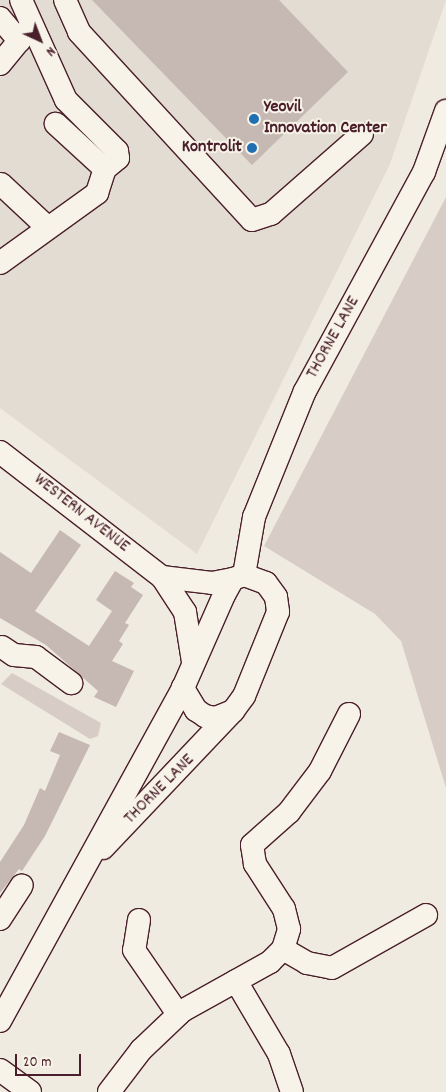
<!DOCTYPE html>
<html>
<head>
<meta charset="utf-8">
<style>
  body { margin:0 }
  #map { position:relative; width:446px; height:1092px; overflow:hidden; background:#f0ebe0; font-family:Dekko,sans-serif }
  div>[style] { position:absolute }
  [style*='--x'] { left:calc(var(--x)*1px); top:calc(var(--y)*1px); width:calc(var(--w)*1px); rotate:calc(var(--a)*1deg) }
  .built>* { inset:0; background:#e3dcd2 }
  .green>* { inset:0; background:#d8cdc6 }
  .building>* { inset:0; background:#c6b8b3 }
  .roads { filter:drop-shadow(1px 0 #4a1f2b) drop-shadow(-1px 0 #4a1f2b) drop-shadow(0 1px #4a1f2b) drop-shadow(0 -1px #4a1f2b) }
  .minor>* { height:22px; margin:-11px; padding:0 11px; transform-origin:11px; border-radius:11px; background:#f7f3e8 }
  .dots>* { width:14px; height:14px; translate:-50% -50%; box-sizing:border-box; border:2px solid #f7f3e8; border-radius:50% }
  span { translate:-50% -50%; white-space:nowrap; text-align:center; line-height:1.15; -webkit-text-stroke:4px #f7f3e8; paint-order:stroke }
  .poi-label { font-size:18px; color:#4a1f2b; font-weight:700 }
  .left { translate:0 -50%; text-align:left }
  .right { translate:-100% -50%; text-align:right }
  .street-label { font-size:18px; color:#4a1f2b }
  .north { position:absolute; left:15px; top:15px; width:50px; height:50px; -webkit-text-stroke:4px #f7f3e8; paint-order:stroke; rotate:137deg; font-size:14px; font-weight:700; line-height:20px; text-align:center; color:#4a1f2b }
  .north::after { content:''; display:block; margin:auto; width:18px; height:22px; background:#4a1f2b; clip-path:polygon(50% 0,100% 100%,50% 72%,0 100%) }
  .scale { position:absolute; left:15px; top:1054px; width:66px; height:22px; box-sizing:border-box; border:2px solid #4a1f2b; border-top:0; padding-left:6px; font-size:15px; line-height:18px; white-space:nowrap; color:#4a1f2b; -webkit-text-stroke:4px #f7f3e8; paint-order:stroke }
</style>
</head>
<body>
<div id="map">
  <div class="built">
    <div style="clip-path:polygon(0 0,446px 0,390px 164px,197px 554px,0 408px)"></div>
  </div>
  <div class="green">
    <div style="clip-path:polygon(446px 197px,446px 788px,401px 641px,375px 614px,264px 546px)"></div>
    <div style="clip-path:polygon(12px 673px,101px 723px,98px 736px,90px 739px,1px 684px)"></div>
  </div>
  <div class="building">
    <div style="clip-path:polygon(92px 0,279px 0,348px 72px,252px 165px)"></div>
    <div style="clip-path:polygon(60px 530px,81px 545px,35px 611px,89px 646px,112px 611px,96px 600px,115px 571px,134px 583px,131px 587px,143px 595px,125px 623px,129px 625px,119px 641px,123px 644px,112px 661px,134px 671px,116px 707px,94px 697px,98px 691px,46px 645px,0 618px,0 552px,31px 573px)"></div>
    <div style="clip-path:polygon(59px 732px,90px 745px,45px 836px,22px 871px,19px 869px,0 893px,0 862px,24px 825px,40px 788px,45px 791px,60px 755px,50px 751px)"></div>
  </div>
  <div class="roads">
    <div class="minor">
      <div style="--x:21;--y:0;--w:110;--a:65.8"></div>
      <div style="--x:66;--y:100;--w:72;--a:45"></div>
      <div style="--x:117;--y:151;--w:7;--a:82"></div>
      <div style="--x:118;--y:158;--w:17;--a:140"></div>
      <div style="--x:105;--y:169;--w:67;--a:-137.4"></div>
      <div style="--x:65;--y:0;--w:35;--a:66"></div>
      <div style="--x:79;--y:32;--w:255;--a:47.4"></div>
      <div style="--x:252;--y:220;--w:20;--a:-18"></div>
      <div style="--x:271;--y:214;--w:121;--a:-41.3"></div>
      <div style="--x:0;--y:18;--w:30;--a:50"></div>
      <div style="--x:0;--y:64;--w:50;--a:-50.6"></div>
      <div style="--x:1;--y:184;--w:63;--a:43.1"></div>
      <div style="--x:0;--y:263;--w:120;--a:-35.8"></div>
      <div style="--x:97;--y:193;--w:25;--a:-72"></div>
      <div style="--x:0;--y:452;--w:205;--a:37.7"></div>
      <div style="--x:162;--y:577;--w:42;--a:56.7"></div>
      <div style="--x:185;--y:612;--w:51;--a:80.9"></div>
      <div style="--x:244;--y:575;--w:59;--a:-80.2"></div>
      <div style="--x:254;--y:517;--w:136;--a:-68"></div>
      <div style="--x:305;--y:391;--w:249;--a:-61.5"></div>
      <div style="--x:424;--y:172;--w:65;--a:-70.2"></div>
      <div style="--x:244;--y:575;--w:23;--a:20"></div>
      <div style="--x:266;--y:583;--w:17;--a:54"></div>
      <div style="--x:276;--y:597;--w:15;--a:82"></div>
      <div style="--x:278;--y:612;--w:91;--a:112"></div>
      <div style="--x:244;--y:696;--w:19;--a:126"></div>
      <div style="--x:233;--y:711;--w:18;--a:158"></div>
      <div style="--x:216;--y:718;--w:11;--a:-170"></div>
      <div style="--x:205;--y:716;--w:11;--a:-146"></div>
      <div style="--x:196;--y:710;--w:26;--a:-121"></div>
      <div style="--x:183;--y:688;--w:102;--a:-66.2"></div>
      <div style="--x:224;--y:595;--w:18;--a:-61"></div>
      <div style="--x:233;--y:579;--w:12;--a:-20"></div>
      <div style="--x:162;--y:577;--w:50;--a:6.8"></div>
      <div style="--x:212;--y:583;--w:21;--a:-11"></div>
      <div style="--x:2;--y:647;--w:14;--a:34"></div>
      <div style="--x:14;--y:655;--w:22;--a:5"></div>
      <div style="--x:36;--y:657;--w:44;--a:36.6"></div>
      <div style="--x:103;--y:848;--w:189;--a:-46.5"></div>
      <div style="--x:0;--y:919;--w:40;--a:-57.1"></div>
      <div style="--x:139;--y:920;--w:30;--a:99"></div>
      <div style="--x:134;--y:950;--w:78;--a:55.5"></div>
      <div style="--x:283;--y:949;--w:28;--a:30"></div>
      <div style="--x:307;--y:963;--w:25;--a:11"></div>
      <div style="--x:332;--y:968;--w:108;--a:-29.4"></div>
      <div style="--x:236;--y:981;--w:85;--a:59.5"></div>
      <div style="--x:279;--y:1054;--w:40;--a:71.1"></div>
      <div style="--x:0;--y:1021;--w:380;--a:-61.2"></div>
      <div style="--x:0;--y:1070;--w:37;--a:36"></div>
      <div style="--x:109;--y:1092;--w:53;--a:-52.7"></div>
      <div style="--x:141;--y:1050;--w:57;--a:-43.6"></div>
      <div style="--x:182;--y:1011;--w:101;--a:-29.1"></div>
      <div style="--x:270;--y:962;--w:18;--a:-45"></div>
      <div style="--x:283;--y:949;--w:21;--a:-73"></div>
      <div style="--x:289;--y:929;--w:21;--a:-104"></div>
      <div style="--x:284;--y:909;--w:54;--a:-122.8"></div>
      <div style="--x:255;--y:864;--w:19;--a:-99"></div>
      <div style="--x:252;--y:845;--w:50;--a:-41.7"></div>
      <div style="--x:289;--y:812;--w:51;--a:-52.9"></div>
      <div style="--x:320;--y:771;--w:64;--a:-63"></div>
    </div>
  </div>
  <div class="dots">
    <div style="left:254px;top:119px;background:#1f6fb2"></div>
    <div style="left:252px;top:148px;background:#1f6fb2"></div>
  </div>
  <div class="poi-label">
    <span class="left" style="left:264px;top:119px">Yeovil<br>Innovation Center</span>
    <span class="right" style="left:242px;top:148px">Kontrolit</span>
  </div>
  <div class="street-label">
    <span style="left:334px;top:338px;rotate:-61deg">THORNE LANE</span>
    <span style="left:81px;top:514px;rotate:38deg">WESTERN AVENUE</span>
    <span style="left:160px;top:790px;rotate:-45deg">THORNE LANE</span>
  </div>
  <div class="north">N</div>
  <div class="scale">20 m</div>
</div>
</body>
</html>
